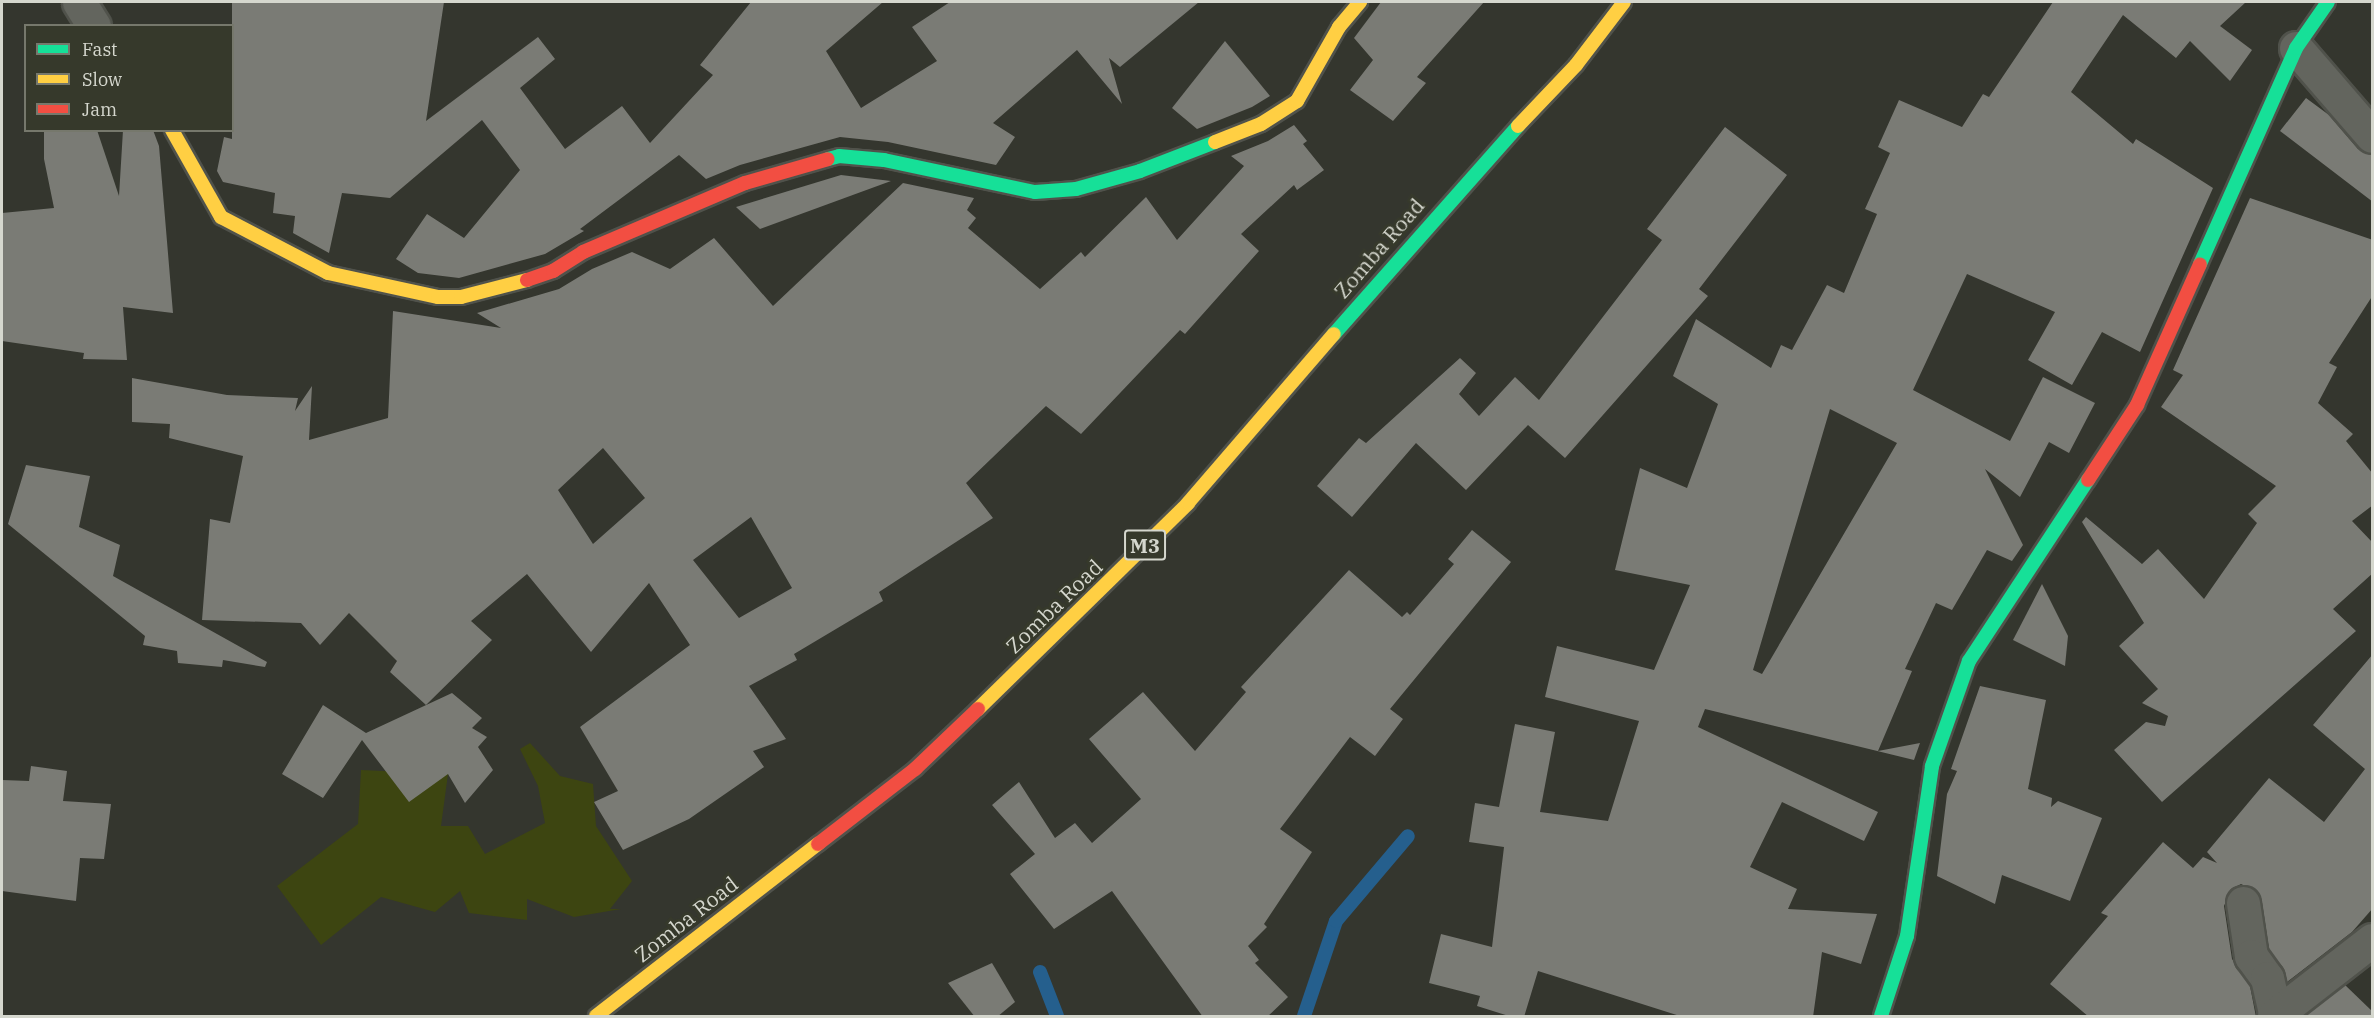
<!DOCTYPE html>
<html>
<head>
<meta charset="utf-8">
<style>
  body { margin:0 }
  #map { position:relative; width:2374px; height:1018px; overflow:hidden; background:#34362e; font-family:"IBM Plex Serif",serif }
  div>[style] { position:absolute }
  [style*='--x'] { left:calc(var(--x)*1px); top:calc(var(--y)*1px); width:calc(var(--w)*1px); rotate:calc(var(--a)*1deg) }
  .green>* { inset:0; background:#3d4511 }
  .stream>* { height:14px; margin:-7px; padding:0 7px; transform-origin:7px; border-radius:7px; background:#255f8d }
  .building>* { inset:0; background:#7a7b75 }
  .roads { filter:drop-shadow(2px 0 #50524b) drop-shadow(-2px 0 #50524b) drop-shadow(0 2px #50524b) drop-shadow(0 -2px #50524b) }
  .street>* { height:33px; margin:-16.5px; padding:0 16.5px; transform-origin:16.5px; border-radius:16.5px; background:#63655e }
  .fast>* { height:14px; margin:-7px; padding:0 7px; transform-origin:7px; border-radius:7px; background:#16e098 }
  .slow>* { height:14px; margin:-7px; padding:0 7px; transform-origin:7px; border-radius:7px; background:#ffcf43 }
  .jam>* { height:14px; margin:-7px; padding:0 7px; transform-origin:7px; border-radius:7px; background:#f24e42 }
  span { translate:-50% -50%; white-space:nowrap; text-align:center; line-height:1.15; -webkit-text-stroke:6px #36392b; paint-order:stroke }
  .shield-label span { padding:2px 4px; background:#36392b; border:2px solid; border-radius:4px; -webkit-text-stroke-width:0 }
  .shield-label { font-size:20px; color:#d5d7ce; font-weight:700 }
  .street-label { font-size:21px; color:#d5d7ce }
  .frame { position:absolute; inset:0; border:3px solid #d5d7ce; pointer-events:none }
  .legend { position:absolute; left:24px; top:24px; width:210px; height:108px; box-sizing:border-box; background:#36392b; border:2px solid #76786c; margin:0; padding:8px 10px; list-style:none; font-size:18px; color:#d5d7ce }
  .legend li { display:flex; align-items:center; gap:12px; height:30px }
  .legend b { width:30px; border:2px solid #76786c }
</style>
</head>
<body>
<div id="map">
  <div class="green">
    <div style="clip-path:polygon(530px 743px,560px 776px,593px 784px,596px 826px,632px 881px,610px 909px,621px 909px,574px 917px,527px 899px,527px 920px,469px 913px,460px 891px,435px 912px,381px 897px,321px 945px,277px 886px,358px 824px,361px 770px,448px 774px,441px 826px,468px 826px,485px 854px,545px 823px,538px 786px,520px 749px)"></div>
  </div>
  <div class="stream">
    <div style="--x:1040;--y:972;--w:47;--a:68.9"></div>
    <div style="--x:1304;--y:1016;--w:100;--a:-71.4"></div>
    <div style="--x:1336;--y:921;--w:111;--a:-49.7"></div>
  </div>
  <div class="building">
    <div style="clip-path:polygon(232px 2px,444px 2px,426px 121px,538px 37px,555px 59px,520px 88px,565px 149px,622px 106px,650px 143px,713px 75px,700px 65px,751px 2px,883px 2px,826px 51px,861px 108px,937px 61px,912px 27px,950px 2px,1199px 2px,1120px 67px,1109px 58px,1122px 104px,1077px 50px,993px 123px,1015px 137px,996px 165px,888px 142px,840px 137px,740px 165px,706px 179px,679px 155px,580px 229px,584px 231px,545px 254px,459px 278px,418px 273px,396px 259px,427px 214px,464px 238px,520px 170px,482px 120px,390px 198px,342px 193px,329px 253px,293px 233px,295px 216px,273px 213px,275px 193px,223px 182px,217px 171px,224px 137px,232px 139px)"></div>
    <div style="clip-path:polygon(1381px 2px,1484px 2px,1417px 77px,1426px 83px,1393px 121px,1350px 90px,1373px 60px,1354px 38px)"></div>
    <div style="clip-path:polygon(evenodd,2053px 2px,2246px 2px,2220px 26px,2252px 50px,2230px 81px,2190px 41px,2176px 58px,2123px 15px,2071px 92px,2133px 144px,2136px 139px,2213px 188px,2140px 352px,2102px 332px,2072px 385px,2028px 360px,2055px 312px,1967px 274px,1913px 390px,2010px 441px,2043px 377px,2095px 403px,2069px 453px,2049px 442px,2020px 497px,1985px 469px,2023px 545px,2012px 561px,1987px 550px,1952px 610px,1936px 603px,1905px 669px,1912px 671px,1878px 751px,1920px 743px,1914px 760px,1705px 709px,1698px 727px,1878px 812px,1864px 841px,1782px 802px,1750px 867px,1797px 889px,1788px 909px,1877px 914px,1861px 964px,1822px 952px,1813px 1017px,1683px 1017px,1538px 971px,1524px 1017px,1512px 1017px,1477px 1006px,1480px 996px,1429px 983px,1441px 934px,1492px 947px,1504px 847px,1469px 842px,1475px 803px,1499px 807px,1515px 724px,1555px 732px,1540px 812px,1608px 821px,1639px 721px,1545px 697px,1557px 646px,1654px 670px,1690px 585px,1615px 570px,1640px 468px,1687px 488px,1718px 404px,1673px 376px,1696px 319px,1771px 368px,1781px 345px,1792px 350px,1827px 285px,1844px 293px,1877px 214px,1865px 209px,1890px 153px,1878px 147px,1899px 100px,1962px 127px,1983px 94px,1989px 97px,2053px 2px,1830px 409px,1897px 443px,1762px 674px,1753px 670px,1830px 409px)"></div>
    <div style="clip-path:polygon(1225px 41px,1270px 96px,1252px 107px,1197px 129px,1172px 108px)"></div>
    <div style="clip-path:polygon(2306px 98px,2329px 115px,2358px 149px,2373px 154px,2373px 202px,2280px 131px)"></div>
    <div style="clip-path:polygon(evenodd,1294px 125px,1307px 141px,1303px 144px,1324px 170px,1297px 190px,1294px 185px,1241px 234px,1259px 251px,1185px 334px,1180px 330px,1081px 434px,1046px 406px,966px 483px,993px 518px,879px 592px,883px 601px,794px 654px,797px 660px,749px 686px,786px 739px,753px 751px,764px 767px,689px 819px,623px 850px,594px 802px,618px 791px,580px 727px,690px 645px,649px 583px,591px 652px,527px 574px,471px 621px,492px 640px,426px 705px,390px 672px,397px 661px,349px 613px,320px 645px,301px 623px,202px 620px,210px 519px,230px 523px,243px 456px,169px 438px,170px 424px,132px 422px,132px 378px,227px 395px,298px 398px,295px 411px,312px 386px,309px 440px,388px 418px,393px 311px,501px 328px,477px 313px,559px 289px,592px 269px,632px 252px,670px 269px,714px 238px,773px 306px,903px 183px,974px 198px,967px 210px,976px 218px,968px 228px,1040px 289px,1081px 252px,1085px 257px,1146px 197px,1177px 240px,1244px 166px,1231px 156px,1268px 141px,1294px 125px,603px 448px,645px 498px,593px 544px,558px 490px,603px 448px,1294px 125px,751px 517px,792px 588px,739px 618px,693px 560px,751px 517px)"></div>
    <div style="clip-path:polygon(1725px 127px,1787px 175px,1699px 289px,1708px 296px,1565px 458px,1528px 425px,1466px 490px,1416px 443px,1352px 517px,1317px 486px,1359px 438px,1366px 443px,1460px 358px,1476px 373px,1459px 394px,1479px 416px,1515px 377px,1539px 400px,1662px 240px,1647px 229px)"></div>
    <div style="clip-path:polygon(44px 130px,97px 130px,119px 196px,123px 130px,153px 130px,159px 146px,173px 313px,123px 307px,127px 360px,83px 359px,84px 353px,2px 341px,2px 213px,54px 208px,44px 159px)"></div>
    <div style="clip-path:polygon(841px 175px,891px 181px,760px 229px,736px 207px)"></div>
    <div style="clip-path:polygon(2250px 198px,2373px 240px,2373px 295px,2329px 363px,2337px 367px,2318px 403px,2353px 434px,2346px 441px,2373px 474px,2373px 505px,2352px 521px,2373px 543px,2373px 573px,2333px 609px,2356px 631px,2162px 802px,2114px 750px,2146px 722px,2165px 726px,2168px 716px,2142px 703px,2158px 689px,2119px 646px,2144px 623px,2082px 522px,2086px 517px,2142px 564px,2158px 549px,2204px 599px,2257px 523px,2248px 514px,2276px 486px,2161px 407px,2183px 375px,2173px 370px)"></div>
    <div style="clip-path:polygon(26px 465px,90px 476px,79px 527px,120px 545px,113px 576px,267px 662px,265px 667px,223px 660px,222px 667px,178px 663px,177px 651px,143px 645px,145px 636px,8px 524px)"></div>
    <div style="clip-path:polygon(1472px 530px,1511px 562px,1390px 709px,1403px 719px,1375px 756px,1350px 737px,1280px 829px,1312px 852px,1264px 924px,1267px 927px,1248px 946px,1259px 960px,1255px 963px,1288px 997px,1267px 1017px,1203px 1017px,1112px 891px,1054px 929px,1010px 874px,1035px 854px,992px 805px,1019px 782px,1055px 838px,1075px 823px,1092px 843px,1141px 799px,1089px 739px,1143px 692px,1195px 751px,1246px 692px,1241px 687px,1349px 570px,1402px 617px,1407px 612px,1410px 615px,1454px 564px,1448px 559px)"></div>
    <div style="clip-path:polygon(2042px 584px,2068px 636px,2065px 666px,2013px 640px)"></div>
    <div style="clip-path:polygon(2373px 654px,2373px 908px,2352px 932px,2287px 982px,2269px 949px,2258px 892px,2241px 884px,2231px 889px,2224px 906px,2232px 959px,2250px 986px,2256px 1017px,2089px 1017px,2050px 984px,2108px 916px,2101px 913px,2163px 842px,2193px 868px,2203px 857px,2217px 863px,2207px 852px,2269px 778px,2324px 822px,2365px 769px,2313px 725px)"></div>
    <div style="clip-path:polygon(1980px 686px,2046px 700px,2028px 789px,2052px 798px,2051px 807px,2058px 801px,2102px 818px,2070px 901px,2002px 875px,1995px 904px,1937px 876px,1947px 794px,1957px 771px,1951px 769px)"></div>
    <div style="clip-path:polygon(452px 693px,482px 718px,472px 728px,487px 737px,478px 747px,493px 770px,465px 803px,448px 774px,409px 802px,362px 740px,323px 798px,282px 774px,323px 705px,366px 733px)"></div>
    <div style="clip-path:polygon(31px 766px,67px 771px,63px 801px,111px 804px,104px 859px,80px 858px,76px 901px,2px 891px,2px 780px,29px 781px)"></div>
    <div style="clip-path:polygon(992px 963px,1015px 1002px,997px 1017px,975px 1017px,948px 983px)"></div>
    <div style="clip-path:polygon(2345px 985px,2373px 1012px,2373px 1017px,2304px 1017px)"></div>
  </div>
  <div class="roads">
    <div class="street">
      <div style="--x:79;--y:2;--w:28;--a:58"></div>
      <div style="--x:2296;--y:48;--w:116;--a:49.2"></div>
      <div style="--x:2243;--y:903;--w:54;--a:81.4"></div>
      <div style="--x:2251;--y:956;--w:27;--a:54"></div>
      <div style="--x:2267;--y:978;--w:39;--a:77"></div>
      <div style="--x:2274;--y:1016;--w:124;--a:-37.8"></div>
    </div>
    <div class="fast">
      <div style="--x:828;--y:159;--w:11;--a:-15"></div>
      <div style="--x:839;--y:156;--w:45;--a:5.1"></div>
      <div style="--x:884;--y:160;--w:154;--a:12"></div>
      <div style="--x:1035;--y:192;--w:41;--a:-4.2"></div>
      <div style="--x:1076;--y:189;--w:66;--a:-15.7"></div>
      <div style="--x:1140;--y:171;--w:80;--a:-21.1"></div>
      <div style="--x:2200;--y:264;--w:236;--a:-66"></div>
      <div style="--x:2296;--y:48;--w:56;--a:-55.2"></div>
      <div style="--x:1334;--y:334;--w:278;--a:-48.5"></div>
      <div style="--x:1881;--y:1016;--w:84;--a:-72"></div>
      <div style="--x:1907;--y:936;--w:172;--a:-81.6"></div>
      <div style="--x:1932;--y:766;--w:111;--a:-70.6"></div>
      <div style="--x:1969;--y:661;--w:217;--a:-56.7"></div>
    </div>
    <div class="slow">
      <div style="--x:1518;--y:126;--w:84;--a:-46.4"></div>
      <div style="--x:1576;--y:65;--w:79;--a:-52.7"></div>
      <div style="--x:172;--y:130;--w:100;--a:60.6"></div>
      <div style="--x:221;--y:217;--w:121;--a:27.6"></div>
      <div style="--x:328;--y:273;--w:113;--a:12.3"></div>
      <div style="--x:438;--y:297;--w:23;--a:0"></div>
      <div style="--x:461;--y:297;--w:68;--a:-14.4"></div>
      <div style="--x:1215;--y:142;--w:49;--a:-21.4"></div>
      <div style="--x:1261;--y:124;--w:43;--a:-32.6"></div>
      <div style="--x:1297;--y:101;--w:85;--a:-60.4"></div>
      <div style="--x:1339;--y:27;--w:33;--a:-50"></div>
      <div style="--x:978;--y:709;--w:294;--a:-44.4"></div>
      <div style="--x:1188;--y:503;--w:223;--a:-49.2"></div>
      <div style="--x:596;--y:1016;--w:281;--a:-37.8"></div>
    </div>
    <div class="jam">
      <div style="--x:527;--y:280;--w:28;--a:-19"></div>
      <div style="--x:553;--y:271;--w:36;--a:-32"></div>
      <div style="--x:583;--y:252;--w:176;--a:-23.1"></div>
      <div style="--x:745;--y:183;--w:86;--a:-16.1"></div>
      <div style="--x:2088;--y:480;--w:90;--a:-56.8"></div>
      <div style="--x:2137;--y:405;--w:154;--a:-65.9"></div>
      <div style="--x:818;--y:844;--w:123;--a:-37.7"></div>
      <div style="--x:915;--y:769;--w:87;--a:-43.6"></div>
    </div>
  </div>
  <div class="shield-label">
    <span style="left:1145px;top:545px">M3</span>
  </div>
  <div class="street-label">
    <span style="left:1379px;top:248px;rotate:-49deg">Zomba Road</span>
    <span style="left:1054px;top:606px;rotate:-44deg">Zomba Road</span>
    <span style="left:686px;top:919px;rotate:-38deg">Zomba Road</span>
  </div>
  <div class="frame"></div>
  <ul class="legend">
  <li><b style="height:8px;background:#16e098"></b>Fast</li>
  <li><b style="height:8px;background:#ffcf43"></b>Slow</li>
  <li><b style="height:8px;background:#f24e42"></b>Jam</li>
  </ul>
</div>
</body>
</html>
